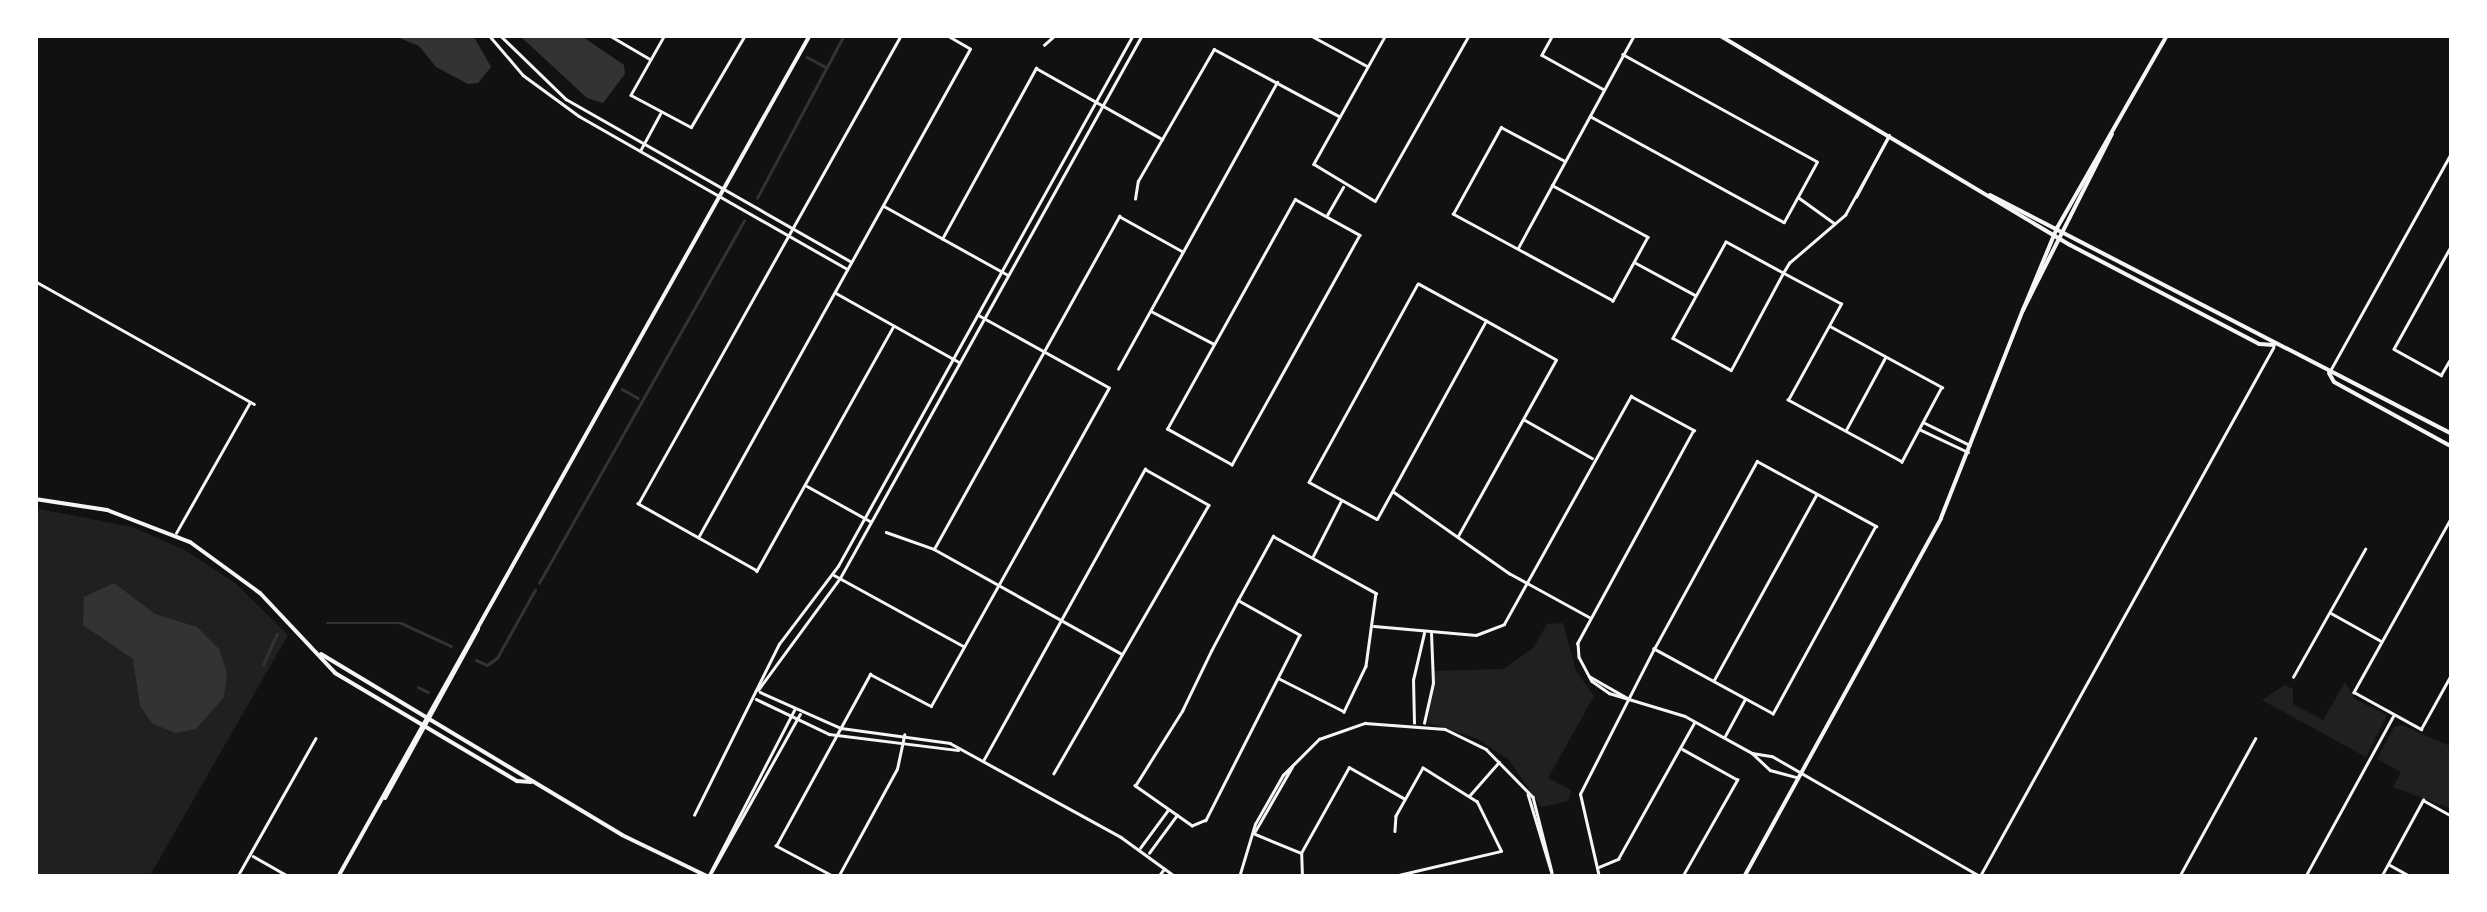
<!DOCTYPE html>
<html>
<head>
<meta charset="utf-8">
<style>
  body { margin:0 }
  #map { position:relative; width:2487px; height:912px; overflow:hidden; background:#111; font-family:Figtree,sans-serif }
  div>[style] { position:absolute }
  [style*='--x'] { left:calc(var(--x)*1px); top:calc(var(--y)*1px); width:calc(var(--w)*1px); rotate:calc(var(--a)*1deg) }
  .green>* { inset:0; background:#202020 }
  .water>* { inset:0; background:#333 }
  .stream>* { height:2.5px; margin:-1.25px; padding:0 1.25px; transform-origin:1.25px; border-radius:1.25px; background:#333 }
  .minor>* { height:2.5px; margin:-1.25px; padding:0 1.25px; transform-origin:1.25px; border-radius:1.25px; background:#f5f5f5 }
  .tertiary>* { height:4px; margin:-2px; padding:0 2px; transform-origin:2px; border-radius:2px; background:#f5f5f5 }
  .secondary>* { height:4px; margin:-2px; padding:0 2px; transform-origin:2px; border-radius:2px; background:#f5f5f5 }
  span { translate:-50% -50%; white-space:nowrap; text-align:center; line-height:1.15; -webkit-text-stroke:10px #fff; paint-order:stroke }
  .frame { position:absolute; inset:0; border:38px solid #fff; pointer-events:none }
</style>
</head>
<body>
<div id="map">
  <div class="green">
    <div style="clip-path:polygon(35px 508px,132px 527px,185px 550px,235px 583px,288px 635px,149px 877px,35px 877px)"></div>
    <div style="clip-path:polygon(1563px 623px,1576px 671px,1594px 696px,1548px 778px,1571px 790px,1569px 801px,1541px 807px,1509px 760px,1478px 739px,1428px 723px,1432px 671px,1504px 669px,1533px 648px,1547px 624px)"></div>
    <div style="clip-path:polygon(2345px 682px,2355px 699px,2387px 715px,2366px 757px,2262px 700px,2285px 685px,2293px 689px,2293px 704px,2323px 720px)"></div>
    <div style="clip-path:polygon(2402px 725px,2452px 747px,2452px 809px,2393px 787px,2401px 772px,2377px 759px,2394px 727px)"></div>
  </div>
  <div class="water">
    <div style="clip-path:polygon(392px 35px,473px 35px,491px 67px,478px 83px,468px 84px,436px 67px,419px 46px)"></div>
    <div style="clip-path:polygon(519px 35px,580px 35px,624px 65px,625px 74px,603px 103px,587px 98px)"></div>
    <div style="clip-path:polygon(114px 583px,155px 614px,197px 627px,219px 649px,227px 673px,224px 697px,196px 729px,175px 733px,152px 723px,140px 706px,133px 659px,83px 625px,84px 597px)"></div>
  </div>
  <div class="stream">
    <div style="--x:807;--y:57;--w:21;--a:28"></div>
    <div style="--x:757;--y:198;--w:185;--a:-61.9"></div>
    <div style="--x:622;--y:389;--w:18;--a:29"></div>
    <div style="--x:539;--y:583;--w:416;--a:-60.5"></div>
    <div style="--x:327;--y:623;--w:74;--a:0"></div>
    <div style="--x:401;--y:623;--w:55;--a:24.7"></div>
    <div style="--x:476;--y:660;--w:12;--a:24"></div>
    <div style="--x:487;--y:665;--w:12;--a:-35"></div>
    <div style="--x:497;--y:658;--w:78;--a:-60.8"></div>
    <div style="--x:263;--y:665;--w:34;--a:-66"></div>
    <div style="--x:418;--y:687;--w:11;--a:27"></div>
  </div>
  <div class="minor">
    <div style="--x:489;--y:35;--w:52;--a:49.6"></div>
    <div style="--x:523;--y:75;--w:69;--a:36.2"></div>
    <div style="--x:579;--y:116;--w:307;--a:29.7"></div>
    <div style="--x:500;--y:35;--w:92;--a:44.1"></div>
    <div style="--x:566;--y:99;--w:327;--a:29.7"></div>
    <div style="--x:609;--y:35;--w:48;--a:30.3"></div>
    <div style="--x:665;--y:35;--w:69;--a:119.5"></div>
    <div style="--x:631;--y:95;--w:68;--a:28.1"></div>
    <div style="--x:691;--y:127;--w:107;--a:-59.6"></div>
    <div style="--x:1310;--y:35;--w:65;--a:28.5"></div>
    <div style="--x:1386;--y:35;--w:148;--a:119.2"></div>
    <div style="--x:1314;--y:164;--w:71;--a:31.2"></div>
    <div style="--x:1375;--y:201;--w:191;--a:-60.5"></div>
    <div style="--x:1553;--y:35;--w:23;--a:119"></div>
    <div style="--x:1542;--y:55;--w:70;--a:29.1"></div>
    <div style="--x:2094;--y:35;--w:8;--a:0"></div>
    <div style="--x:1044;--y:45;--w:15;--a:-42"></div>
    <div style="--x:1590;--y:116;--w:221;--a:28.7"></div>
    <div style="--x:1784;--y:222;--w:68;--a:-61.2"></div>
    <div style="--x:1817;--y:162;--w:222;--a:-151.1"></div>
    <div style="--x:640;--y:151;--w:42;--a:-61.6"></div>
    <div style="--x:1552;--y:185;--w:109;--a:28.4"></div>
    <div style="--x:1648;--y:237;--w:73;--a:118.7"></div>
    <div style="--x:1613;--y:301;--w:182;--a:-151.5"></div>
    <div style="--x:1453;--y:214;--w:99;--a:-61.1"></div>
    <div style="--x:1501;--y:127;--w:72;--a:28"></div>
    <div style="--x:1798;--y:197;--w:44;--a:35.8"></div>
    <div style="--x:1856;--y:197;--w:70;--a:-62"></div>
    <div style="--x:1135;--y:199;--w:18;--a:-81"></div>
    <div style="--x:1138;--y:181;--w:152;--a:-60.1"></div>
    <div style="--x:1214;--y:49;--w:142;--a:28.2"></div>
    <div style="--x:1295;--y:199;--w:74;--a:29"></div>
    <div style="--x:1360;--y:235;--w:263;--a:119.1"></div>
    <div style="--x:1232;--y:465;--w:74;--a:-151"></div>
    <div style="--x:1167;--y:429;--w:263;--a:-60.9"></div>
    <div style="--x:884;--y:206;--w:142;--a:29.1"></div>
    <div style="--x:1327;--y:215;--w:32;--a:-60"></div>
    <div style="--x:942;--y:239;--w:195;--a:-61.2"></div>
    <div style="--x:1036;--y:68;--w:145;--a:29.4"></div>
    <div style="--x:2452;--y:245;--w:119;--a:119.1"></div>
    <div style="--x:2394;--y:349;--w:54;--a:29"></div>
    <div style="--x:2441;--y:375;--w:22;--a:-60"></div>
    <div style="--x:1518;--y:248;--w:243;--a:-61.4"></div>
    <div style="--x:1636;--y:263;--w:67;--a:28.5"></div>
    <div style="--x:35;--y:281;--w:251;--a:29.3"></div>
    <div style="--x:836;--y:293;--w:141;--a:29.3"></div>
    <div style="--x:1151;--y:311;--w:71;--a:27.6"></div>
    <div style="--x:894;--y:326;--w:281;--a:119.2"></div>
    <div style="--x:757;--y:571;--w:137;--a:-150.6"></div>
    <div style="--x:638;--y:504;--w:538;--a:-60.72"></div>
    <div style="--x:1830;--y:326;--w:128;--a:28.6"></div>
    <div style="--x:1942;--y:387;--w:85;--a:118.1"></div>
    <div style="--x:1902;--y:462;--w:130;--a:-151.5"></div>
    <div style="--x:1788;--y:400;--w:110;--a:-61.1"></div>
    <div style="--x:1841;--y:304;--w:66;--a:-151.9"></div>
    <div style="--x:1783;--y:273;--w:65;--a:-151.5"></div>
    <div style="--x:1726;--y:242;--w:110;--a:118.9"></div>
    <div style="--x:1673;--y:338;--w:66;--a:28.9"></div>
    <div style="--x:1731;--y:370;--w:110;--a:-61.8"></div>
    <div style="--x:1783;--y:273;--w:12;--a:-59"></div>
    <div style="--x:1789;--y:263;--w:74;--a:-40.6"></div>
    <div style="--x:1845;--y:215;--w:90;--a:-60.9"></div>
    <div style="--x:1118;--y:369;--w:328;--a:-61"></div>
    <div style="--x:2331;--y:369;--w:248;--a:-60.9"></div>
    <div style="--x:1525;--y:420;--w:77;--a:29.6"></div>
    <div style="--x:1923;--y:422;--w:52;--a:26.1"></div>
    <div style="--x:1846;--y:430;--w:82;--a:-61.6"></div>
    <div style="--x:1921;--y:430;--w:52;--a:25.1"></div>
    <div style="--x:807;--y:486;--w:72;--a:29.1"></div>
    <div style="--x:1394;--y:492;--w:141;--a:35.2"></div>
    <div style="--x:1509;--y:573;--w:91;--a:28.8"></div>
    <div style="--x:2452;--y:517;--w:201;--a:119.2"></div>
    <div style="--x:2354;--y:692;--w:77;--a:28.9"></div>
    <div style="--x:2421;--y:729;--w:64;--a:-61"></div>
    <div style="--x:886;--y:532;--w:51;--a:19.5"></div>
    <div style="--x:934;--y:549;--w:215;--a:29.2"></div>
    <div style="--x:176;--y:533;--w:150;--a:-60.5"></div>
    <div style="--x:699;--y:536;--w:557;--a:-60.91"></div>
    <div style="--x:970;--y:49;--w:28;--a:-150"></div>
    <div style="--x:1458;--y:536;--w:201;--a:-60.9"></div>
    <div style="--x:1556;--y:360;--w:80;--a:-150.9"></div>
    <div style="--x:1486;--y:321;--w:77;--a:-151.4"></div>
    <div style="--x:1418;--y:284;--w:226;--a:118.8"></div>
    <div style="--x:1309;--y:482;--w:77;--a:28.6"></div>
    <div style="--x:1377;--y:519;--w:226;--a:-61.2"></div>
    <div style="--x:934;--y:549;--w:381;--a:-60.9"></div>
    <div style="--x:1119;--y:216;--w:72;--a:29.1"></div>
    <div style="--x:1313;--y:556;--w:62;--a:-63"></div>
    <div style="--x:834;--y:575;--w:147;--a:28.8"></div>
    <div style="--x:1238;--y:600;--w:71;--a:29.4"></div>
    <div style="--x:1300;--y:635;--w:208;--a:116.9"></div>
    <div style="--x:1206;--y:820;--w:15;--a:157"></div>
    <div style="--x:1192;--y:826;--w:70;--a:-144.9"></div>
    <div style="--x:1135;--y:786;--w:89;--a:-57.9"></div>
    <div style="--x:1182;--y:711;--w:67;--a:-64.2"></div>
    <div style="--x:1211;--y:651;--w:58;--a:-62.1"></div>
    <div style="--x:1238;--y:600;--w:73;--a:-61.3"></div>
    <div style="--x:1273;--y:536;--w:118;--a:29"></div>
    <div style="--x:1376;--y:593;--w:74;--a:97.8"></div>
    <div style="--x:1366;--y:666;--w:51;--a:115.6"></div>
    <div style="--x:1344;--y:712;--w:73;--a:-153.1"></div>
    <div style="--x:2331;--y:613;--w:57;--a:29.2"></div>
    <div style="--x:1374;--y:626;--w:102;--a:5"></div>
    <div style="--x:1476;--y:635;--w:30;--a:-21"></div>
    <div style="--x:1504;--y:624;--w:261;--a:-60.9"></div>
    <div style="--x:1631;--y:396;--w:72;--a:28.4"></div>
    <div style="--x:1694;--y:430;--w:243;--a:118.6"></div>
    <div style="--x:1578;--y:643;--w:14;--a:86"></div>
    <div style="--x:1579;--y:657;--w:27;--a:62"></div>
    <div style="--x:1592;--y:681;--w:21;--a:35"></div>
    <div style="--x:1609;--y:693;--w:79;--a:16.8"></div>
    <div style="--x:1685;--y:716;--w:77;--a:28.9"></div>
    <div style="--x:1752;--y:753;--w:25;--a:43"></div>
    <div style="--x:1770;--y:770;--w:28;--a:15"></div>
    <div style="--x:1589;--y:676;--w:46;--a:29.9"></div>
    <div style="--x:2293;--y:677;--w:147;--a:-60.6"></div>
    <div style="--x:1714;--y:680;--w:211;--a:-61.1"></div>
    <div style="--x:758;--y:690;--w:139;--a:-53.8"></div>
    <div style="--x:840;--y:578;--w:621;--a:-60.92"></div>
    <div style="--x:760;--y:692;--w:89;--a:24"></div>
    <div style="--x:841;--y:728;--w:110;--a:7.8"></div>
    <div style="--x:950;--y:743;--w:195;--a:28.8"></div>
    <div style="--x:1121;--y:837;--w:68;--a:36"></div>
    <div style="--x:756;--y:699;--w:81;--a:25.6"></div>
    <div style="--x:829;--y:734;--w:130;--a:7.1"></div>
    <div style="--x:1414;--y:723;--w:43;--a:-91.3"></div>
    <div style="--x:1413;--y:680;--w:48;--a:-76.8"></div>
    <div style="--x:1424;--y:723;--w:41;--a:-77.3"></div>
    <div style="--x:1433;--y:683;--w:49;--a:-92.3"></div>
    <div style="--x:1725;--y:736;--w:42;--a:-61.6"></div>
    <div style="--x:1752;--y:753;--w:20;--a:9"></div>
    <div style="--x:1772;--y:756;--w:242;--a:30"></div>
    <div style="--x:983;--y:761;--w:334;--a:-61"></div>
    <div style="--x:1145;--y:469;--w:73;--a:29.4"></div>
    <div style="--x:1209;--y:505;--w:310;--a:120"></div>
    <div style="--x:1528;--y:794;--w:87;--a:73.2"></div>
    <div style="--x:1469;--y:796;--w:45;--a:-48.6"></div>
    <div style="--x:694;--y:815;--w:191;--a:-63.6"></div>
    <div style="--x:779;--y:644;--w:98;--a:-52.9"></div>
    <div style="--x:838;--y:566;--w:607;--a:-60.95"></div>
    <div style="--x:1254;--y:833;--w:76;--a:-60.1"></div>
    <div style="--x:1255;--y:834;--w:50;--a:22.4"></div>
    <div style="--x:1140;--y:848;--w:47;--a:-53.6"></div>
    <div style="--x:1149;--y:853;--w:47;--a:-53.6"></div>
    <div style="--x:253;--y:856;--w:43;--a:29.6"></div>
    <div style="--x:2390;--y:865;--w:25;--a:29"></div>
    <div style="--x:1599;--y:867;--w:21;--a:-23"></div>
    <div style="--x:1618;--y:859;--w:156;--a:-60.8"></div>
    <div style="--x:709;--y:875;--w:186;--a:-62.7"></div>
    <div style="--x:710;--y:875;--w:184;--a:-60.8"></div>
    <div style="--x:1980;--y:876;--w:604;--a:-60.97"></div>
    <div style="--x:237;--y:877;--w:159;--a:-60.5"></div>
    <div style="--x:834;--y:877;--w:66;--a:-151.9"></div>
    <div style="--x:776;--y:846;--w:196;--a:-61.3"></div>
    <div style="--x:870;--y:674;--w:69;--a:27.7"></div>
    <div style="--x:931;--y:706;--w:364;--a:-60.8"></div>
    <div style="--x:1109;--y:388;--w:149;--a:-151"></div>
    <div style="--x:838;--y:877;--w:123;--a:-61.4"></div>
    <div style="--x:897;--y:769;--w:35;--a:-78"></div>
    <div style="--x:1158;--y:877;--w:10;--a:-53"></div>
    <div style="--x:1239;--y:877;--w:55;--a:-73.2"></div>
    <div style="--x:1255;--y:824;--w:56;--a:-60.3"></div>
    <div style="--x:1283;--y:775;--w:51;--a:-45"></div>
    <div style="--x:1319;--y:739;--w:49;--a:-19.2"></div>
    <div style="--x:1365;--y:723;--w:80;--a:4.3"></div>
    <div style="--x:1445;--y:729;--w:46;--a:26"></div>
    <div style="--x:1486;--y:749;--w:67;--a:45.6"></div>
    <div style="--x:1533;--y:797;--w:77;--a:75.8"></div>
    <div style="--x:1302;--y:877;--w:24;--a:-92"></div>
    <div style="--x:1301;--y:853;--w:98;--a:-60.8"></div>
    <div style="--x:1349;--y:767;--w:64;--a:29.7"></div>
    <div style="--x:1390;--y:877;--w:114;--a:-13.2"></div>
    <div style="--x:1501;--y:851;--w:55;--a:-116.1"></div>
    <div style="--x:1477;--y:802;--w:64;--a:-147.8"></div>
    <div style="--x:1423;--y:768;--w:55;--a:119.4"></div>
    <div style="--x:1396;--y:816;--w:15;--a:94"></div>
    <div style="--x:1599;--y:877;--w:85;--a:-102.9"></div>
    <div style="--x:1580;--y:794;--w:163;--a:-63"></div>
    <div style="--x:1654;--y:649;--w:214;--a:-61.3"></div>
    <div style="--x:1757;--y:461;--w:136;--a:28.6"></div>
    <div style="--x:1876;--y:526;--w:214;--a:118.7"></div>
    <div style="--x:1773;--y:714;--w:136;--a:-151.4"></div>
    <div style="--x:1682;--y:877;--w:112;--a:-60.4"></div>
    <div style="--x:1737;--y:780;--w:62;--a:-150.9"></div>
    <div style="--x:2179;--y:877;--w:158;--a:-61.2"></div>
    <div style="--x:2305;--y:877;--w:183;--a:-61.3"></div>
    <div style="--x:2381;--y:877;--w:88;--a:-61.4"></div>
    <div style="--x:2423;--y:800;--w:33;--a:29"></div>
  </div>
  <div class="tertiary">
    <div style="--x:1719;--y:35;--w:409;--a:30.9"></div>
    <div style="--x:2070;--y:245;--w:213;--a:27.6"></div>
    <div style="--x:2259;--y:344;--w:15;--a:4"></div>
    <div style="--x:1990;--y:195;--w:520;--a:27.35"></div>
    <div style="--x:2329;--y:373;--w:10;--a:61"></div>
    <div style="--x:2334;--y:382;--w:135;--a:28.8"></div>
    <div style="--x:35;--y:499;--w:73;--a:8.7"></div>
    <div style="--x:107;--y:510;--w:89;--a:21.1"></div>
    <div style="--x:190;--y:542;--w:87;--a:36.1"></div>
    <div style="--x:260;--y:593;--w:110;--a:46.8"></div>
    <div style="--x:335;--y:673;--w:212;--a:30.7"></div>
    <div style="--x:517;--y:781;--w:14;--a:4"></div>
    <div style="--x:321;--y:654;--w:351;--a:31"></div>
    <div style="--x:622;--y:835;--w:97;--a:25.8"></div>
  </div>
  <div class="secondary">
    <div style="--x:2023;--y:310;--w:89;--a:-67.5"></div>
    <div style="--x:2057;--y:228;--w:222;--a:-60.3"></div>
    <div style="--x:385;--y:798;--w:193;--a:-61.2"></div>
    <div style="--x:338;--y:877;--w:965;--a:-60.73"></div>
    <div style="--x:1744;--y:877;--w:409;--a:-61.2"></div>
    <div style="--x:1941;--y:518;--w:224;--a:-68.5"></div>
    <div style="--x:2023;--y:310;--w:197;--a:-63.2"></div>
  </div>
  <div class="frame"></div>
</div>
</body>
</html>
